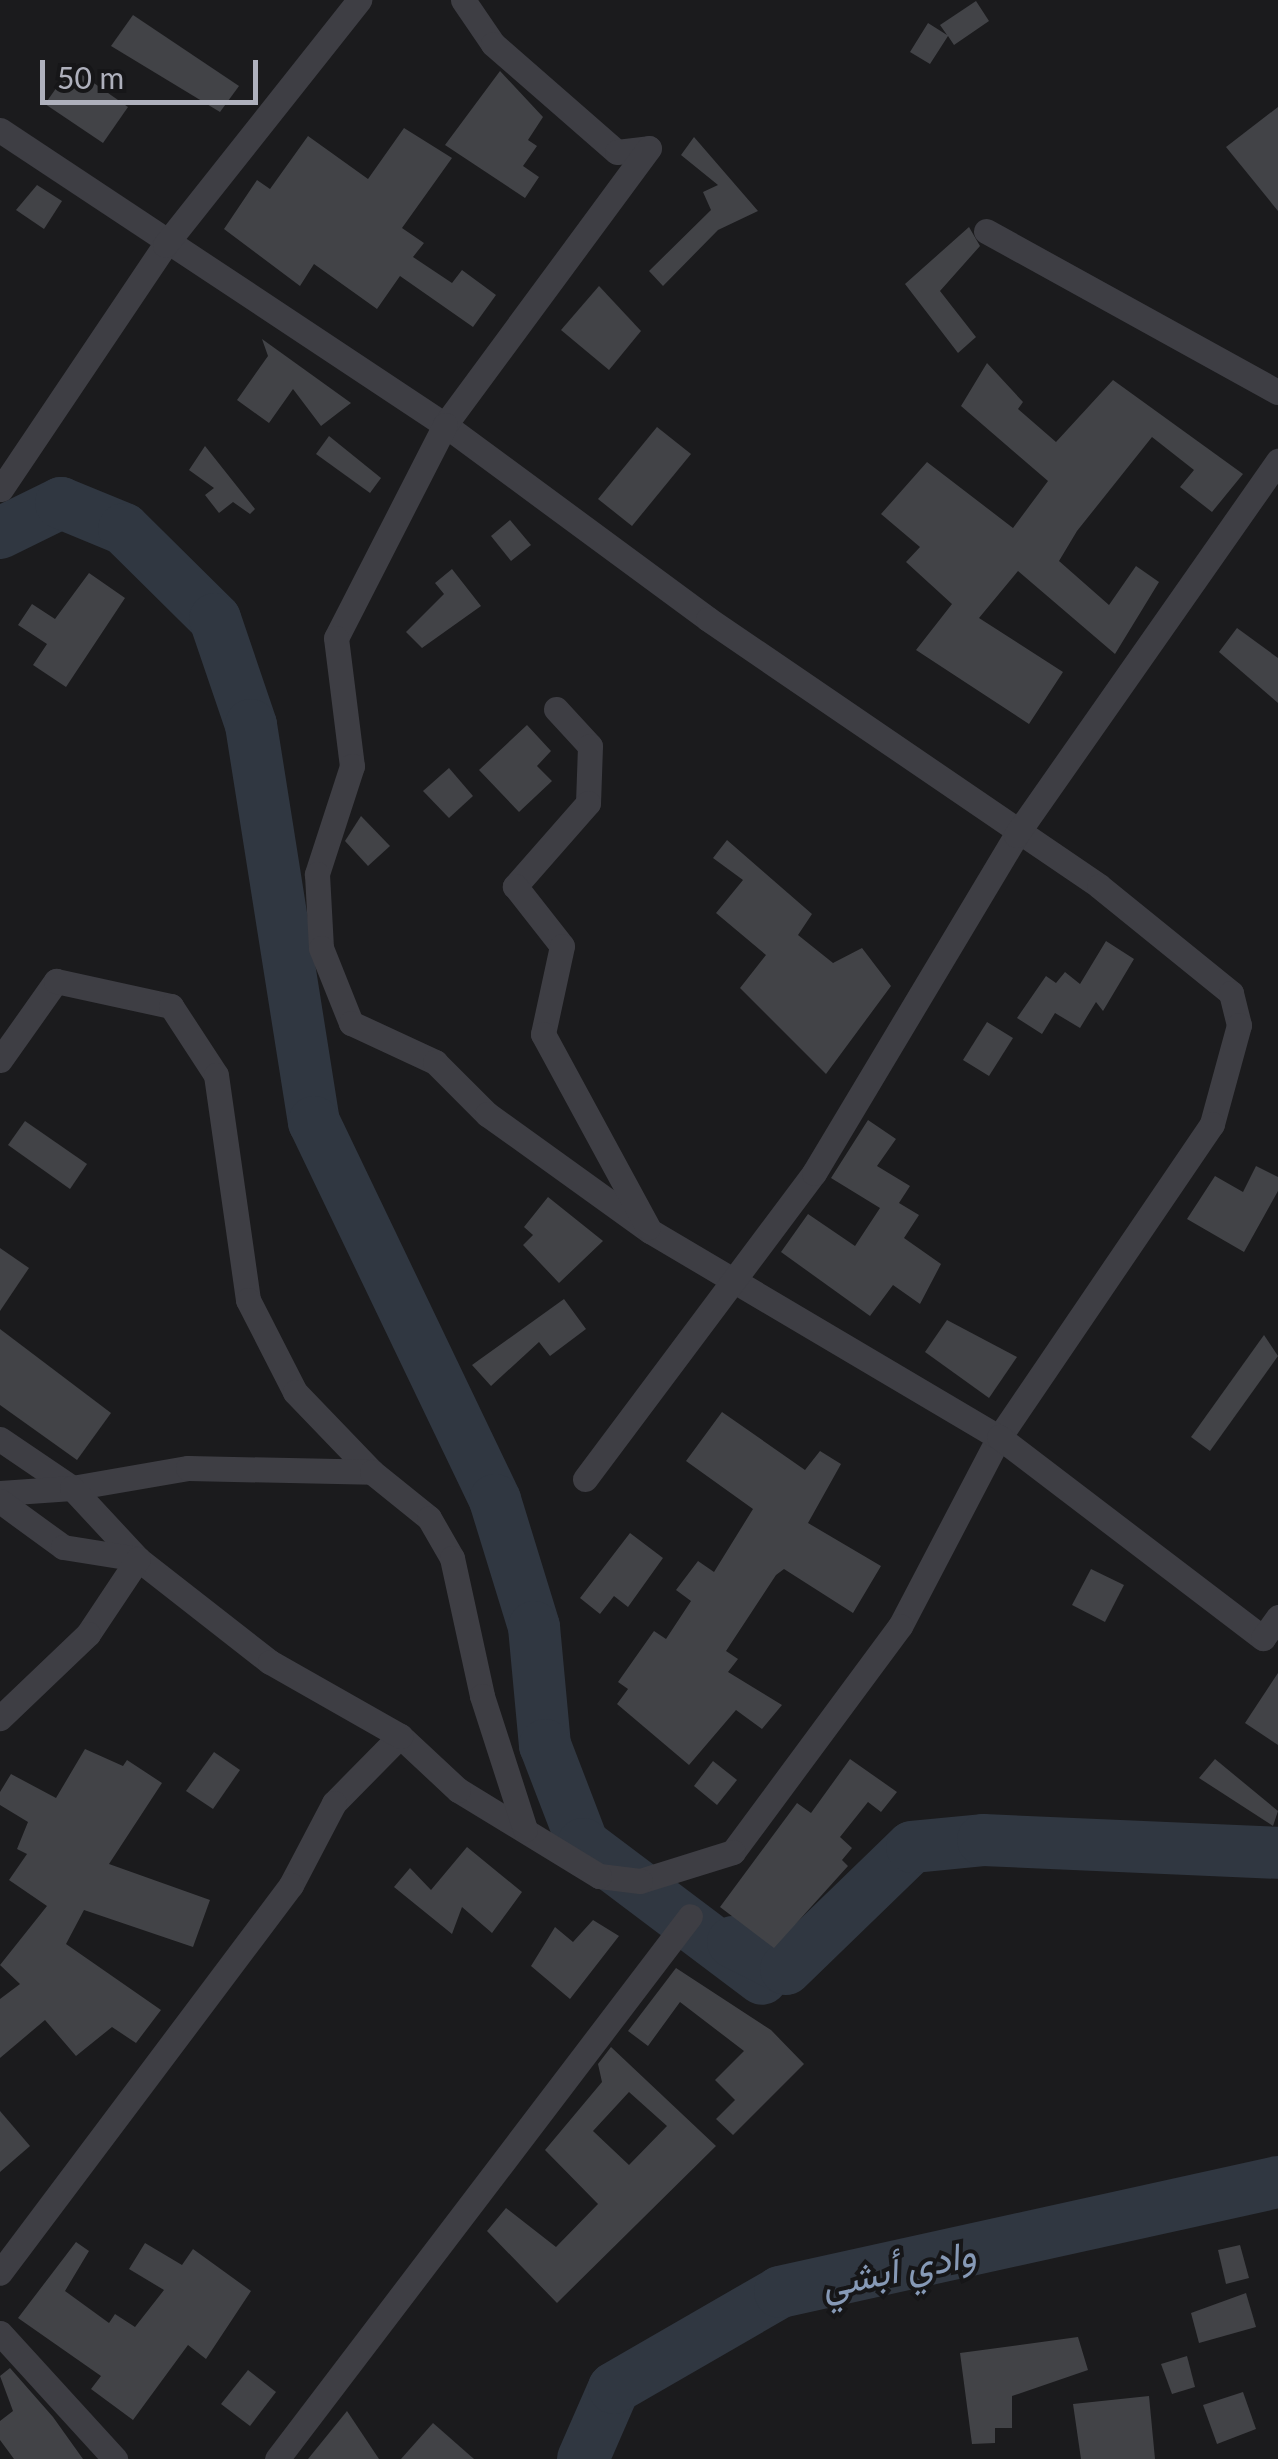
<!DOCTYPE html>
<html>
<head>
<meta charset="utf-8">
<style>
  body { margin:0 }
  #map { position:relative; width:1278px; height:2459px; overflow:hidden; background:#1b1b1d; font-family:Lato,Vazirmatn,sans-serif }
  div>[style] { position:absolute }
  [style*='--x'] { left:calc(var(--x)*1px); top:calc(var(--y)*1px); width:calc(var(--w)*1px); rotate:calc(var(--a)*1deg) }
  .river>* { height:52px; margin:-26px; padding:0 26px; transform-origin:26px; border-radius:26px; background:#303741 }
  .building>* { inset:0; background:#424347 }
  .minor>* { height:25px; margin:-12.5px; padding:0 12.5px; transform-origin:12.5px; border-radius:12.5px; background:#3e3e44 }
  span { translate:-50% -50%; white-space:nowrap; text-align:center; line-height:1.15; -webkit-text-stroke:8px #161618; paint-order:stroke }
  .water-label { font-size:38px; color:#8699b6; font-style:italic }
  .scale { position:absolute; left:40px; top:60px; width:218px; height:45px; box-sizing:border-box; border:5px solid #aeb0bc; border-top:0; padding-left:12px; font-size:30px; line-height:35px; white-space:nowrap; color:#aeb0bc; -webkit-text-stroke:8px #161618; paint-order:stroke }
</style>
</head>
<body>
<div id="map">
  <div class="river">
    <div style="--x:0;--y:533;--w:68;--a:-26.2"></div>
    <div style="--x:61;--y:503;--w:68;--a:22.4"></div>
    <div style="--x:124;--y:529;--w:128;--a:44.7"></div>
    <div style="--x:215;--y:619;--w:112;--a:71.2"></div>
    <div style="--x:251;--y:725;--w:402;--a:81"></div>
    <div style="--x:314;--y:1122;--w:419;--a:64.4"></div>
    <div style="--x:495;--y:1500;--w:133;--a:72.9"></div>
    <div style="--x:534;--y:1627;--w:119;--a:84.7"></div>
    <div style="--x:545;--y:1745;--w:106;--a:69"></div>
    <div style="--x:583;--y:1844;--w:224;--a:37"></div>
    <div style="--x:733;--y:1942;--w:59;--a:27"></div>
    <div style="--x:786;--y:1969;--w:175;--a:-44.1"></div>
    <div style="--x:912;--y:1847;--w:71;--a:-5.6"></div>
    <div style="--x:983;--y:1840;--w:295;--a:2.5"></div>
    <div style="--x:583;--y:2459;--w:77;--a:-66.4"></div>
    <div style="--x:614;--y:2388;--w:192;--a:-30"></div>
    <div style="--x:780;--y:2292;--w:510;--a:-12.46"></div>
  </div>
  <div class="building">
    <div style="clip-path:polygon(976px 1px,989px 21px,954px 45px,948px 36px,930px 64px,910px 52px,928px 23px,947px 35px,940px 25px)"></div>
    <div style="clip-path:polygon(133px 15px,239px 86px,220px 112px,111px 46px)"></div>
    <div style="clip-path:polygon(71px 67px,128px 107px,103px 143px,45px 104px)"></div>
    <div style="clip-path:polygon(500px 71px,543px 117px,528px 140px,537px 146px,523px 166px,539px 177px,525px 198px,445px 145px)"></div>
    <div style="clip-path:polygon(1278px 107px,1278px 211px,1226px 147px)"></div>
    <div style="clip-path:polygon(404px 128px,452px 158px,402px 228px,424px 243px,413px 257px,452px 283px,462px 270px,496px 295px,473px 327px,400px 276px,377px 309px,314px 264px,300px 286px,224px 229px,257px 180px,270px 189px,308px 136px,368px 179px)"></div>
    <div style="clip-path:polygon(694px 137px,758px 211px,718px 230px,663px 286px,649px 271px,711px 210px,703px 192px,718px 185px,681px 155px)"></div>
    <div style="clip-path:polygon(37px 185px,62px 201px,44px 229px,16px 210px)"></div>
    <div style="clip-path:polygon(969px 227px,980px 246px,940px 291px,976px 337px,958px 353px,905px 284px)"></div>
    <div style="clip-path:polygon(599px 286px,641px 331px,609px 370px,561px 330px)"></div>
    <div style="clip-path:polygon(262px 339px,351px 403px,321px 426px,293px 389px,269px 423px,237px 400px,268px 356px)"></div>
    <div style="clip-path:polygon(987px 363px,1023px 402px,1018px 409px,1056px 442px,1113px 380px,1243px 474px,1212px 512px,1180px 487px,1194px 470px,1152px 437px,1077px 531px,1059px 561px,1109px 605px,1136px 566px,1159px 582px,1115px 654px,1018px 571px,979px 618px,1063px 672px,1029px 724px,916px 650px,952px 604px,906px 562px,920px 547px,881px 514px,927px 462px,1013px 528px,1048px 481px,961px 406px)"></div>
    <div style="clip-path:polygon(657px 427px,691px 454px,632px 526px,598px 499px)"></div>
    <div style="clip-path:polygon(329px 436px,381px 478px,370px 493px,316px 454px)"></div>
    <div style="clip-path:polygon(205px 446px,255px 509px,250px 514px,233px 502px,219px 513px,205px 495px,214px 488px,189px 470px)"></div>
    <div style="clip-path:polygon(510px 520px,531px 545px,511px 561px,491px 536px)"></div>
    <div style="clip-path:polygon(452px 569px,481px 606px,422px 648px,406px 632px,444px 594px,435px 583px)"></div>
    <div style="clip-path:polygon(89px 573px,125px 598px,66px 687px,33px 665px,47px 644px,18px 625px,32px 604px,55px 619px)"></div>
    <div style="clip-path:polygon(1237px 628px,1278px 658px,1278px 703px,1219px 652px)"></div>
    <div style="clip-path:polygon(527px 725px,551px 751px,537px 766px,552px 781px,519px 812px,479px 770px)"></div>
    <div style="clip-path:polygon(449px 768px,473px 796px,449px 818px,423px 791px)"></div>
    <div style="clip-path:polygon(361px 816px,390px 846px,368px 866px,345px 841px)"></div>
    <div style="clip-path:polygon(727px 840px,812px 914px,798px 935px,833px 963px,862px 948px,891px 986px,826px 1074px,740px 988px,766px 955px,716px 913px,743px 880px,713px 858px)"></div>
    <div style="clip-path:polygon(1106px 941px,1134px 959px,1103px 1011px,1096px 1002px,1080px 1028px,1055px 1013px,1042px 1034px,1017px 1018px,1046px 976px,1056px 983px,1065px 972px,1080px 984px)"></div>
    <div style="clip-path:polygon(987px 1022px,1013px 1038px,989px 1076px,963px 1060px)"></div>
    <div style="clip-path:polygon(868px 1120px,896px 1139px,877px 1166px,910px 1186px,899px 1203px,919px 1215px,904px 1238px,941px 1264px,920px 1304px,893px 1285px,870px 1316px,781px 1252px,808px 1214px,855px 1246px,880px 1208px,831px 1178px)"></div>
    <div style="clip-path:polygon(25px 1121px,87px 1164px,70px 1189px,8px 1145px)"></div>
    <div style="clip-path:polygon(1256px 1166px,1278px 1177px,1278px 1191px,1244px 1252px,1187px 1219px,1215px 1176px,1243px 1192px)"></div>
    <div style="clip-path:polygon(548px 1197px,603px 1241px,559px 1283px,523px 1245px,533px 1235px,524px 1227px)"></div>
    <div style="clip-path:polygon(0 1248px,29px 1268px,0 1311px)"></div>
    <div style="clip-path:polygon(564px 1299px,586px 1329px,550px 1356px,539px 1342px,491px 1386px,472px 1365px)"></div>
    <div style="clip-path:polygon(947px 1320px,1017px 1357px,989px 1398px,925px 1352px)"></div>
    <div style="clip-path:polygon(0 1329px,111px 1413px,77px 1460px,0 1405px)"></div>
    <div style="clip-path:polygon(1264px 1335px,1278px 1356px,1210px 1451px,1191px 1437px)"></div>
    <div style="clip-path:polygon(722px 1412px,805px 1470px,820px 1451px,841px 1464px,808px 1523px,881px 1566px,853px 1613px,784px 1569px,776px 1575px,726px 1651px,738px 1659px,728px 1672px,782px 1705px,762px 1729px,736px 1710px,689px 1765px,617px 1704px,628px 1689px,618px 1682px,654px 1631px,666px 1639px,691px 1601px,676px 1590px,698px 1561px,714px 1572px,753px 1509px,686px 1461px)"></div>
    <div style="clip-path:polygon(630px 1533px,663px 1558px,628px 1607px,614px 1596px,600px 1614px,580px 1598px)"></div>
    <div style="clip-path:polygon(1091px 1569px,1124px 1585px,1105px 1622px,1072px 1605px)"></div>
    <div style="clip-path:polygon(1278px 1673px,1278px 1745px,1245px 1723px)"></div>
    <div style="clip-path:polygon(85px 1749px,123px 1766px,127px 1760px,162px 1783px,109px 1864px,210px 1900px,193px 1947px,84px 1910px,66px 1944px,161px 2010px,136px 2043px,112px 2027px,76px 2056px,45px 2020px,0 2058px,0 1999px,20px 1984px,0 1965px,47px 1906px,9px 1880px,27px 1854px,17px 1849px,28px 1822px,0 1805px,0 1792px,11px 1774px,56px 1798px)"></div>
    <div style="clip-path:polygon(214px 1752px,240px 1770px,213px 1809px,186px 1791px)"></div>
    <div style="clip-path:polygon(850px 1759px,897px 1792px,881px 1812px,868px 1802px,840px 1837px,852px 1848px,842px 1860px,848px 1866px,774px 1948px,720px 1907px,797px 1803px,811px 1813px)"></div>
    <div style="clip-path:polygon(1215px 1759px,1278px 1811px,1273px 1826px,1199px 1778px)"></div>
    <div style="clip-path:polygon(713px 1761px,737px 1780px,717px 1805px,694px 1786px)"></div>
    <div style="clip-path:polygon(467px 1847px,522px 1892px,492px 1933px,462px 1907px,452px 1934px,394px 1887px,410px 1868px,431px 1890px)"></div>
    <div style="clip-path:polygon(593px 1920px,619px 1936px,570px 1999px,531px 1966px,555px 1927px,573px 1942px)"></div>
    <div style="clip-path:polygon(676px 1968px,771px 2030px,804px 2064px,733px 2135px,716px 2119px,735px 2100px,715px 2080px,744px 2051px,680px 2002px,648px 2046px,628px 2031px)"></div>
    <div style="clip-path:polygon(evenodd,611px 2047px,716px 2146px,557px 2303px,487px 2231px,506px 2208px,556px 2247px,598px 2204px,545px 2150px,602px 2082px,598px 2064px,611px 2047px,629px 2092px,667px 2126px,629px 2165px,593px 2131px,629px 2092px)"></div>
    <div style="clip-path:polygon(0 2111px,30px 2146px,0 2172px)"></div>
    <div style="clip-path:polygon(76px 2242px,89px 2251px,65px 2291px,109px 2323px,115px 2314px,135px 2327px,164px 2290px,129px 2269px,145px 2243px,182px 2265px,193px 2249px,251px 2291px,206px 2359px,188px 2345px,133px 2420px,91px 2389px,101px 2376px,18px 2318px)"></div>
    <div style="clip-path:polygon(1240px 2245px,1249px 2278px,1226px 2284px,1218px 2250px)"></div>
    <div style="clip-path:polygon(1246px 2293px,1256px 2327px,1199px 2343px,1191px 2313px)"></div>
    <div style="clip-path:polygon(1078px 2337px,1088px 2370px,1012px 2396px,1012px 2428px,995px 2428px,995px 2443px,972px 2444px,960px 2353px)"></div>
    <div style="clip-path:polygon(1187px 2356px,1195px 2387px,1172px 2394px,1161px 2364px)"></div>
    <div style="clip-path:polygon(10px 2368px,53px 2417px,83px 2459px,14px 2459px,0 2440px,0 2421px,13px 2411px,0 2376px)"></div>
    <div style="clip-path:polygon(248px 2370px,276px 2392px,250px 2426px,221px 2404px)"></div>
    <div style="clip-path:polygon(1243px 2392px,1256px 2429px,1217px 2444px,1203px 2405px)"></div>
    <div style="clip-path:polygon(1149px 2396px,1155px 2459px,1081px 2459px,1073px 2404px)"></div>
    <div style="clip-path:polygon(347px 2411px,379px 2459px,308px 2459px)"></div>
    <div style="clip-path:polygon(433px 2423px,474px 2459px,401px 2459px)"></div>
  </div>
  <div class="minor">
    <div style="--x:463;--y:0;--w:53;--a:55.7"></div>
    <div style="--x:493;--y:44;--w:164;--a:41.1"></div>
    <div style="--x:617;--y:152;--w:32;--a:-7"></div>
    <div style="--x:0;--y:130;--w:534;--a:33.54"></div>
    <div style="--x:445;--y:425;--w:327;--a:36.4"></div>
    <div style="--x:708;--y:619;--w:473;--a:34.3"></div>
    <div style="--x:1099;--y:886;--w:170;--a:39"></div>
    <div style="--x:1231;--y:993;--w:33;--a:76"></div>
    <div style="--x:1239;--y:1025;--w:103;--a:105.3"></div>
    <div style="--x:1212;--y:1124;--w:379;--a:124.2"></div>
    <div style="--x:999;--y:1437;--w:213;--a:117.6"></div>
    <div style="--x:900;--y:1626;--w:281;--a:126.5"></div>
    <div style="--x:733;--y:1852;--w:97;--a:162.7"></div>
    <div style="--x:640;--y:1881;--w:41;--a:-173"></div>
    <div style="--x:599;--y:1876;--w:165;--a:-148.6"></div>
    <div style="--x:458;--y:1790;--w:79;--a:-137"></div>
    <div style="--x:400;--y:1736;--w:94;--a:134.6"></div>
    <div style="--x:334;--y:1803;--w:93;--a:117.7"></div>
    <div style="--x:291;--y:1885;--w:485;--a:126.9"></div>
    <div style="--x:649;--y:148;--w:344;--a:126.4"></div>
    <div style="--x:445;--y:425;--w:239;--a:117.1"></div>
    <div style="--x:336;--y:638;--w:129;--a:82.9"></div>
    <div style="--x:352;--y:766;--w:114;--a:108"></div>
    <div style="--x:317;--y:874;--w:74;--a:86.9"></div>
    <div style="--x:321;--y:948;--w:81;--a:68.2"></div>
    <div style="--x:351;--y:1023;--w:93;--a:24.9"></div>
    <div style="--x:435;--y:1062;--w:74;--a:45"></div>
    <div style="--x:487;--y:1114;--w:201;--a:35.7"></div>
    <div style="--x:650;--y:1231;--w:405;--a:30.6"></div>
    <div style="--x:999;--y:1437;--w:332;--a:37.3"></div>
    <div style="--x:1263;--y:1638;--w:26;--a:-54"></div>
    <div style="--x:986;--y:231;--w:333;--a:28.9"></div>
    <div style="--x:1;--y:489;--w:294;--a:-56.1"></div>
    <div style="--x:165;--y:245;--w:313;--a:-51.6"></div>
    <div style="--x:556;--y:709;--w:50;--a:47.4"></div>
    <div style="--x:590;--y:746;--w:57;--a:92"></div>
    <div style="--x:588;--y:803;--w:111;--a:131.3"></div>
    <div style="--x:515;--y:886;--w:76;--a:51.9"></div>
    <div style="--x:562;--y:946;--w:90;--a:102.2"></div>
    <div style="--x:543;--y:1034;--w:220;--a:61.5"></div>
    <div style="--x:0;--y:1060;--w:97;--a:-54.7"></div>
    <div style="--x:56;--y:981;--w:118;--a:12.3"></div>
    <div style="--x:171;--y:1006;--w:82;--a:56.9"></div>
    <div style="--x:216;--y:1075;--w:227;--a:81.9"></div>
    <div style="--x:248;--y:1300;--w:103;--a:62.9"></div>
    <div style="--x:295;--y:1392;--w:111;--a:46.1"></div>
    <div style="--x:0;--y:1439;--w:87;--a:34.2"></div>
    <div style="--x:72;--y:1488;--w:118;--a:-9.8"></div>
    <div style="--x:188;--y:1468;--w:184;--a:1.2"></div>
    <div style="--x:372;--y:1472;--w:73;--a:38.9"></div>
    <div style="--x:429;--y:1518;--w:46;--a:60.1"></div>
    <div style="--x:452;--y:1558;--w:141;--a:77.7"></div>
    <div style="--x:482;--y:1696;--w:140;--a:72.1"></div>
    <div style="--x:585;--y:1479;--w:382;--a:-53.2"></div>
    <div style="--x:814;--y:1173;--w:394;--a:-59.1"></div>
    <div style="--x:1016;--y:835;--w:457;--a:-55"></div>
    <div style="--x:0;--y:1493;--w:72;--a:-4"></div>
    <div style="--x:72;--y:1488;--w:97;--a:47.1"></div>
    <div style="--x:138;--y:1559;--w:167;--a:38"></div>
    <div style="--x:270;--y:1662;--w:150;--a:29.6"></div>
    <div style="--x:0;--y:1501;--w:78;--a:36.1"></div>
    <div style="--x:63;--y:1547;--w:76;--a:9.1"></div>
    <div style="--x:138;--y:1559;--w:90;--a:123.7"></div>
    <div style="--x:88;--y:1634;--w:122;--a:136.3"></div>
    <div style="--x:0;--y:2333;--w:171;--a:47.6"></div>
    <div style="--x:277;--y:2459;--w:682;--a:-52.74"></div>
  </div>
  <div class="water-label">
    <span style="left:898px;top:2268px;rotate:-12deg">وادي أبشي</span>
  </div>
  <div class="scale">50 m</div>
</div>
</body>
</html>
